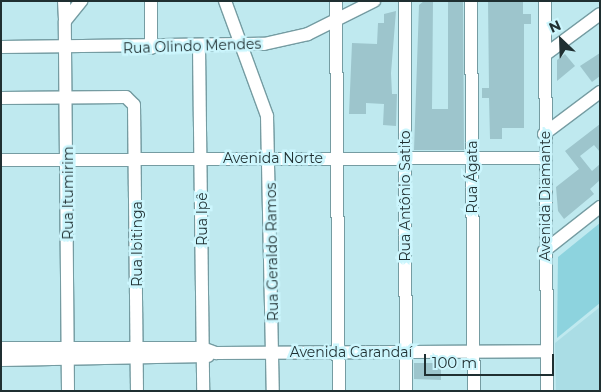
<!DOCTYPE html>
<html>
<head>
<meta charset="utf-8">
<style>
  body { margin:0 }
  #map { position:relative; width:601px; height:392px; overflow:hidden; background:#bfe9ef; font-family:Montserrat,sans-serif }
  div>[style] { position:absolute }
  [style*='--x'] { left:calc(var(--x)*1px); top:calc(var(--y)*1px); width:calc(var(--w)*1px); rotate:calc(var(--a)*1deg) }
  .built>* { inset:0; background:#aadde5 }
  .green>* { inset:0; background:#8dd3de }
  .building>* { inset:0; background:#9dc5cc }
  .roads { filter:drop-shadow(1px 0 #759ca2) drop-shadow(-1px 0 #759ca2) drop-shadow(0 1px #759ca2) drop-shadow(0 -1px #759ca2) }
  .minor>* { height:12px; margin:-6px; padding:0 6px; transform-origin:6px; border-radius:6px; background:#fff }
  span { translate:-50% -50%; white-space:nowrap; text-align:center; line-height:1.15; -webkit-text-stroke:5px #ccf6fd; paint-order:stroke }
  .street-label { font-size:14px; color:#1f2f31 }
  .frame { position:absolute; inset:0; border:2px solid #1f2f31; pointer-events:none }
  .north { position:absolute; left:536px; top:15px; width:50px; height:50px; -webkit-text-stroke:4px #ccf6fd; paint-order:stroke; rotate:336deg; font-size:14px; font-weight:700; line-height:20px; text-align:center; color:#1f2f31 }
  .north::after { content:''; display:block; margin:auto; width:18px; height:22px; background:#1f2f31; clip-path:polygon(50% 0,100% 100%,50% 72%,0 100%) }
  .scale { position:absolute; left:424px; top:354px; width:130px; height:22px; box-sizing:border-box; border:2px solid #1f2f31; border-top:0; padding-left:6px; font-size:15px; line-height:18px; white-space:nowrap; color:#1f2f31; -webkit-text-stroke:4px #ccf6fd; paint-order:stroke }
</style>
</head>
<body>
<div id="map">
  <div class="built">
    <div style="clip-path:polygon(600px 307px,600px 391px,556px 391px,555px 343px)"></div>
  </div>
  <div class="green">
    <div style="clip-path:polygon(600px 223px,600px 303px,557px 338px,558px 257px)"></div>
  </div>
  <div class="building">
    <div style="clip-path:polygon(424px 1px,433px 1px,432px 109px,448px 109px,448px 1px,463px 1px,464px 150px,414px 150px,419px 5px)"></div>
    <div style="clip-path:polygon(488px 1px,523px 1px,523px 14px,531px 14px,531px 24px,524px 24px,524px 128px,502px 128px,502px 139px,490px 139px,489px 98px,482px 98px,482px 88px,489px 88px)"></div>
    <div style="clip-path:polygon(396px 11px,391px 73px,392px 94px,397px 94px,396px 126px,383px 125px,384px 104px,366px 103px,366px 114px,349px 114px,352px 43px,377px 44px,378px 23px,384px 23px,384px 14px)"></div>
    <div style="clip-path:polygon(600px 53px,600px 76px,592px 82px,580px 66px)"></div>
    <div style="clip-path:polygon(565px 54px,575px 66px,557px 81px,557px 60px)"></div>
    <div style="clip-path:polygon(600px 124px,600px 152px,594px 145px,580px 156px,592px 171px,600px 164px,600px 180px,590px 189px,594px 194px,564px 219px,558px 211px,556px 187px,579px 169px,565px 151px)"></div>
    <div style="clip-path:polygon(414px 363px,441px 363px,441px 380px,414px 379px)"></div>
  </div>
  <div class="roads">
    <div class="minor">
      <div style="--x:64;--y:1;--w:20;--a:87"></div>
      <div style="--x:151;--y:1;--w:47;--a:90"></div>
      <div style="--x:225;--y:1;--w:122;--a:69.9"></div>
      <div style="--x:267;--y:116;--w:275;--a:88.8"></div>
      <div style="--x:336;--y:1;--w:390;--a:89.6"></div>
      <div style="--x:405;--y:1;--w:390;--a:89.9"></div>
      <div style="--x:471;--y:1;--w:390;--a:89.6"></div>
      <div style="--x:545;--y:1;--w:390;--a:89.7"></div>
      <div style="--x:1;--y:47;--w:263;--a:-0.7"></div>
      <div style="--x:264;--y:44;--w:45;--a:-12.8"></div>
      <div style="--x:308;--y:34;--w:74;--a:-26.6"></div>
      <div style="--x:199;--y:47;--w:344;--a:89.3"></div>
      <div style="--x:546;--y:54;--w:67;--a:-36.5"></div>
      <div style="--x:1;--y:98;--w:125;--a:-0.5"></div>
      <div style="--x:126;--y:97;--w:11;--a:45"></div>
      <div style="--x:134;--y:105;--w:286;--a:89.4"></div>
      <div style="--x:544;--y:134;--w:70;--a:-36.9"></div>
      <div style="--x:1;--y:160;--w:543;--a:-0.21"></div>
      <div style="--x:544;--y:251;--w:71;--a:-38.2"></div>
      <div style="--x:1;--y:348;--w:201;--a:0"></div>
      <div style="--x:202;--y:348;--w:15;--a:20"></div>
      <div style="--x:216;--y:353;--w:330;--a:-0.3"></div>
      <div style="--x:1;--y:360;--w:207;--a:-1.1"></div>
      <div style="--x:68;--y:391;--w:370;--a:-90.5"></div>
      <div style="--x:65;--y:21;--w:26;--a:-51"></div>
    </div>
  </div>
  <div class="street-label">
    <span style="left:192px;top:46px;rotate:-2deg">Rua Olindo Mendes</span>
    <span style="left:273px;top:158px">Avenida Norte</span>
    <span style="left:472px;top:177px;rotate:-90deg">Rua Ágata</span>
    <span style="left:68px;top:193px;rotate:-90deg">Rua Itumirim</span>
    <span style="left:405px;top:196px;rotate:-90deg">Rua Antônio Satito</span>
    <span style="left:545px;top:196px;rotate:-90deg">Avenida Diamante</span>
    <span style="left:202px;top:219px;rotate:-90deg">Rua Ipê</span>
    <span style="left:137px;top:244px;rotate:-90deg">Rua Ibitinga</span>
    <span style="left:272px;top:252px;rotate:-91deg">Rua Geraldo Ramos</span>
    <span style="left:351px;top:352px">Avenida Carandaí</span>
  </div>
  <div class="frame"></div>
  <div class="north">N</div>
  <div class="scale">100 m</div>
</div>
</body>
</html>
